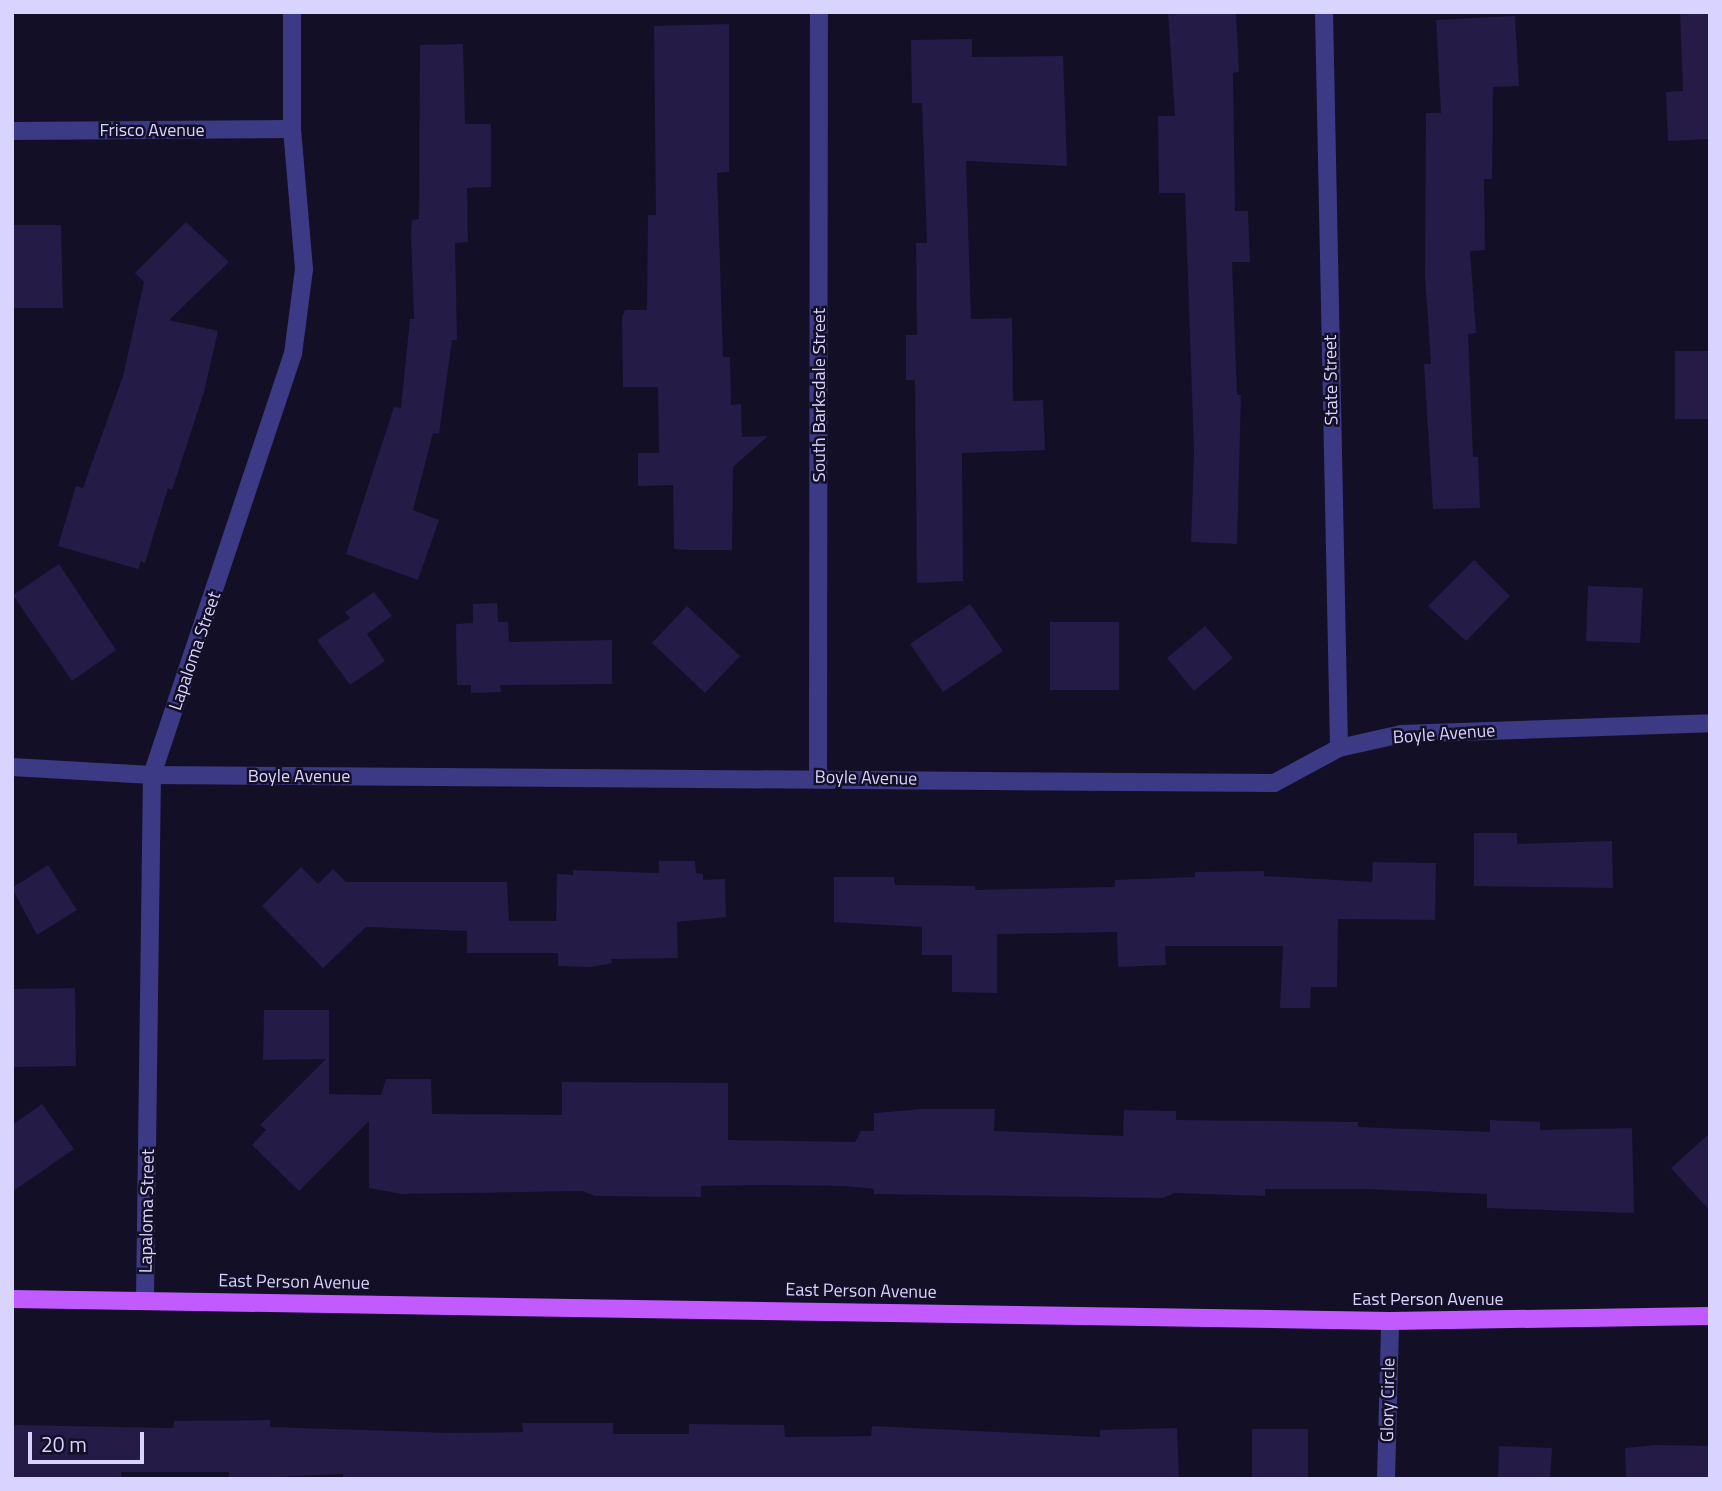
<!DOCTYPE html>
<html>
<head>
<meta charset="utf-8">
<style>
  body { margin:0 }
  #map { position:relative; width:1722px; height:1491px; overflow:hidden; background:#130f26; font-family:"Titillium Web",sans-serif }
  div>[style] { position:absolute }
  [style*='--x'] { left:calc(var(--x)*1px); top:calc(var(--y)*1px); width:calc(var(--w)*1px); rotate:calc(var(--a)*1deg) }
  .building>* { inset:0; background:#241b47 }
  .minor>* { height:18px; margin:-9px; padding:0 9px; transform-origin:9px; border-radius:9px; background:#3d3a85 }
  .major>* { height:18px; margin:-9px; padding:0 9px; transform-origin:9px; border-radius:9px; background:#c25bff }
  span { translate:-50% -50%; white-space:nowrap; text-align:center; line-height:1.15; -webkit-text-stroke:5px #130f26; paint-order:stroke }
  .street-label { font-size:18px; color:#d9d4ff }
  .frame { position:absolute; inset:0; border:14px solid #d9d4ff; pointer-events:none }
  .scale { position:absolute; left:28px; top:1432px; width:116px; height:32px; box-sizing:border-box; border:4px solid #d9d4ff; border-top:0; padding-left:9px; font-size:21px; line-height:24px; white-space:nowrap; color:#d9d4ff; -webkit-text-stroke:5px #130f26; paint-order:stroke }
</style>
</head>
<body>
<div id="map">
  <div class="building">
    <div style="clip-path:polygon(1168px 12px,1236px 12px,1239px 72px,1233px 73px,1235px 211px,1248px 211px,1250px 262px,1232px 262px,1237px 395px,1241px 395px,1237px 544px,1191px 542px,1194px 451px,1185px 193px,1159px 193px,1158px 116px,1175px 116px)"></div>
    <div style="clip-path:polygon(1680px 12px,1710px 12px,1710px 139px,1668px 141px,1666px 92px,1683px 91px)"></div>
    <div style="clip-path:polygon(1515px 16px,1519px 86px,1493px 87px,1492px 179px,1484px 179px,1485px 250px,1470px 251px,1476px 333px,1468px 334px,1473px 457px,1478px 457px,1480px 508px,1433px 509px,1424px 364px,1431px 364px,1425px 276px,1426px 113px,1441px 113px,1436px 20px)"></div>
    <div style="clip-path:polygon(729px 24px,729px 172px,717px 173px,723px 357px,730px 357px,731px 405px,741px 404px,742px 437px,768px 436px,733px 467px,732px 550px,689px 550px,674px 549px,673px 485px,638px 486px,638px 453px,659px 453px,658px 387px,623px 387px,622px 317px,625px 310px,647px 310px,648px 215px,656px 215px,654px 26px)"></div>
    <div style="clip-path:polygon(972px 39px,972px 57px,1063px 56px,1067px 166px,966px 161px,971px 319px,1012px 318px,1013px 401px,1043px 400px,1045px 450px,962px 453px,963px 581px,917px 583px,915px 380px,906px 380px,906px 335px,917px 335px,916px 243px,927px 243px,922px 103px,912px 103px,911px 40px)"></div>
    <div style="clip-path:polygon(463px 44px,465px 124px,491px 124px,491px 187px,467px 188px,468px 242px,455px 243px,457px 340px,452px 340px,439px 434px,433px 433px,413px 510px,439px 520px,418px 580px,346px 554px,394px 407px,401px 408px,410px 319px,414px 319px,411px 235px,412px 220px,419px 219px,420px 45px)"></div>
    <div style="clip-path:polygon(186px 222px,229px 262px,169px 320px,218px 331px,204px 392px,172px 490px,168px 488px,145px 563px,141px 561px,138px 569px,58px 546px,76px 486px,83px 488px,123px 376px,144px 282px,135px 273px)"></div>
    <div style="clip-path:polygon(12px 225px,61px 225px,63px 308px,12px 308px)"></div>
    <div style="clip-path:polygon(1675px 351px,1710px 351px,1710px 419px,1675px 419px)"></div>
    <div style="clip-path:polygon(1474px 560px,1510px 596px,1466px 641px,1428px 606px)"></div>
    <div style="clip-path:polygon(59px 564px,116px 650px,72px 681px,13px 595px)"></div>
    <div style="clip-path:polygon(1588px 586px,1643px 588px,1640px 643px,1586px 641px)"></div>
    <div style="clip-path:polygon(374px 592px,392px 616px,367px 634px,385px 661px,350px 685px,317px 640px,350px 618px,345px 612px)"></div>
    <div style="clip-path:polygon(497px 603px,498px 622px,508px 622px,509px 642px,612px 640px,612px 684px,500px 685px,501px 692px,471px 693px,471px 685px,457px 685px,456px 624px,473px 623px,473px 604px)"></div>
    <div style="clip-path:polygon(970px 604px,1003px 651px,943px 692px,910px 644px)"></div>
    <div style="clip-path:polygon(687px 606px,740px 656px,705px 693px,652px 643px)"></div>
    <div style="clip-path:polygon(1050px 622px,1119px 622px,1119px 690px,1050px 690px)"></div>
    <div style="clip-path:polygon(1205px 626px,1233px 658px,1194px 691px,1167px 658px)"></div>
    <div style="clip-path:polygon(1474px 833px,1517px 833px,1517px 844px,1612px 841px,1613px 888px,1474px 886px)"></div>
    <div style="clip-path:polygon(659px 861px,695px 861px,696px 873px,703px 874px,703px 880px,725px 879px,726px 917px,677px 922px,678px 958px,611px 959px,612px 963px,591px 967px,558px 966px,558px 953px,467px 953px,467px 931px,366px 927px,323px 968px,262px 906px,301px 867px,318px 884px,333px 869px,346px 882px,507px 882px,509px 921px,556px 921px,557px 874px,573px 875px,573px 870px,659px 873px)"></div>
    <div style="clip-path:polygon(1373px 862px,1436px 863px,1435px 920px,1338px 919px,1337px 987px,1311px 987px,1310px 1008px,1280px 1008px,1283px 946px,1165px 946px,1166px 965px,1118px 967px,1117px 932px,997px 934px,997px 993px,952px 992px,952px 955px,922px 955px,922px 927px,834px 922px,834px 877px,894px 877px,895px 885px,975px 886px,975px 890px,1115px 887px,1115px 880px,1195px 877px,1195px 872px,1264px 871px,1264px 876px,1372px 882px)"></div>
    <div style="clip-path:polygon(48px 865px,77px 910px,37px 935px,12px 888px)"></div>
    <div style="clip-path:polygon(75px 988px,76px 1066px,12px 1067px,12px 989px)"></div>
    <div style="clip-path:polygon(264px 1010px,329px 1010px,329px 1094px,381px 1095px,386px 1079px,431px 1079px,432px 1114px,562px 1115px,562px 1082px,728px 1083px,728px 1140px,855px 1142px,861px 1131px,874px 1131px,874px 1113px,922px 1109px,995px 1109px,994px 1131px,1123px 1136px,1124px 1110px,1176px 1111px,1176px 1120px,1358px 1122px,1358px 1127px,1490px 1132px,1490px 1120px,1540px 1122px,1540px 1130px,1632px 1128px,1634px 1213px,1487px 1208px,1487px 1194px,1365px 1189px,1265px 1189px,1265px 1196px,1174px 1193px,1163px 1198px,874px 1194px,874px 1189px,844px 1186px,762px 1185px,701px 1186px,701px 1197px,595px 1196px,582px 1191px,401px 1194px,369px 1188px,369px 1121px,299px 1191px,252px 1145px,266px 1130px,260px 1125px,326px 1059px,263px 1060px)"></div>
    <div style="clip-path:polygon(42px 1104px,74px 1149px,12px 1192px,12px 1125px)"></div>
    <div style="clip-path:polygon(1710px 1133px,1710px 1211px,1671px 1168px)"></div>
    <div style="clip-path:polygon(270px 1420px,270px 1427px,454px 1433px,523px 1432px,522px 1423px,613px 1423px,613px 1434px,689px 1434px,689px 1424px,784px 1425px,785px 1437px,871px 1436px,872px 1426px,1100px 1437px,1100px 1430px,1177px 1428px,1179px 1479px,343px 1479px,343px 1474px,229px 1479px,229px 1472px,121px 1472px,122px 1479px,12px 1479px,12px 1425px,173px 1428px,174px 1421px)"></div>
    <div style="clip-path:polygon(1252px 1429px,1308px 1429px,1308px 1479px,1252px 1479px)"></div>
    <div style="clip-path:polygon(1656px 1445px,1710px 1446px,1710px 1479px,1626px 1479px,1625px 1448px)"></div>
    <div style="clip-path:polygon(1499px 1446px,1552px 1448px,1550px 1479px,1498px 1479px)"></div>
  </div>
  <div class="minor">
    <div style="--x:1324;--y:12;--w:736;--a:88.83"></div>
    <div style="--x:12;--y:131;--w:280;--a:-0.4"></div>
    <div style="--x:12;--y:767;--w:140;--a:3.3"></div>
    <div style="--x:152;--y:775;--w:1122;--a:0.41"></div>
    <div style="--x:1274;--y:783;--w:74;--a:-28.3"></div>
    <div style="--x:1339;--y:748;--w:64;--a:-12.7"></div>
    <div style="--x:1401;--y:734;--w:309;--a:-2"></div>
    <div style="--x:818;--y:777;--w:765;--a:-89.93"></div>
    <div style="--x:145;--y:1300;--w:525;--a:-89.24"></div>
    <div style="--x:152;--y:775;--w:444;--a:-71.5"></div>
    <div style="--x:293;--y:354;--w:86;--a:-82.6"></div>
    <div style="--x:304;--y:269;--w:141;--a:-94.9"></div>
    <div style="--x:292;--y:129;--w:117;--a:-90"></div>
    <div style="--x:1386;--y:1479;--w:158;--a:-88.5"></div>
  </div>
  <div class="major">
    <div style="--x:12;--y:1299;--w:1378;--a:0.91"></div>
    <div style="--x:1390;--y:1321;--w:320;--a:-0.9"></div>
  </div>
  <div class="street-label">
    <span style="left:152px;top:130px">Frisco Avenue</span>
    <span style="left:1331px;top:380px;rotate:-91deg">State Street</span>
    <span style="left:819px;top:395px;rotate:-90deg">South Barksdale Street</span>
    <span style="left:195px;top:651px;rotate:-71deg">Lapaloma Street</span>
    <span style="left:1444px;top:734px;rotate:-4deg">Boyle Avenue</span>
    <span style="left:299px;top:776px">Boyle Avenue</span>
    <span style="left:866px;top:778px;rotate:1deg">Boyle Avenue</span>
    <span style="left:147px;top:1211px;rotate:-89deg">Lapaloma Street</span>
    <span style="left:294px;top:1282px;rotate:1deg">East Person Avenue</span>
    <span style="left:861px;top:1291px;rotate:1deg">East Person Avenue</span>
    <span style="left:1428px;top:1299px">East Person Avenue</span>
    <span style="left:1388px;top:1400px;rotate:-89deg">Glory Circle</span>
  </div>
  <div class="frame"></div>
  <div class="scale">20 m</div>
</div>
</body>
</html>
